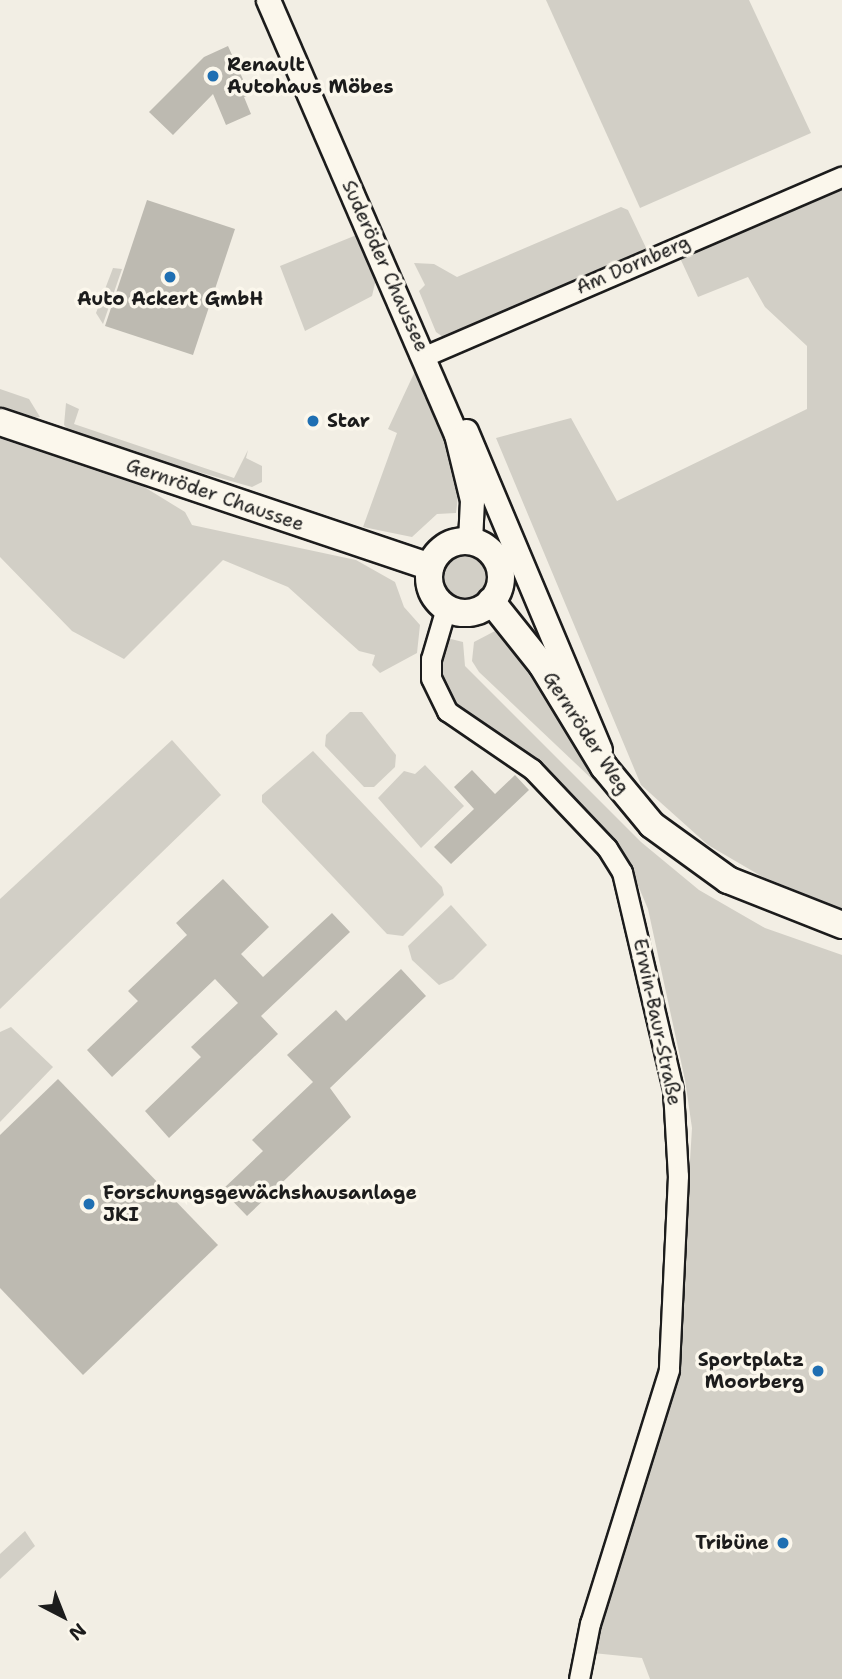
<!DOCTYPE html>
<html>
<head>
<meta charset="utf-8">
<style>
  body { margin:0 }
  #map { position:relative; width:842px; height:1679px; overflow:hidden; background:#f2eee4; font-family:"Shantell Sans",sans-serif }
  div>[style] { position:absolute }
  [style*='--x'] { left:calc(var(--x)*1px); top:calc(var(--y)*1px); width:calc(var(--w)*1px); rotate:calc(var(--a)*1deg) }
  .green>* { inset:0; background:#d2cfc6 }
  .round { border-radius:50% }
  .building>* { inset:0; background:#bdbab1 }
  .roads { filter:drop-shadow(2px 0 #1c1c1c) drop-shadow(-2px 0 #1c1c1c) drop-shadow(0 2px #1c1c1c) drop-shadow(0 -2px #1c1c1c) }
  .minor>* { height:19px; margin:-9.5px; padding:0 9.5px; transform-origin:9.5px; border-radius:9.5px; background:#fbf7ec }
  .tertiary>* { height:23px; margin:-11.5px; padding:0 11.5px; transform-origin:11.5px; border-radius:11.5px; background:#fbf7ec }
  .secondary>* { height:26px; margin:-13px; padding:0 13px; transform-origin:13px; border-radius:13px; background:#fbf7ec }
  .secondary>.ring { margin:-13px; padding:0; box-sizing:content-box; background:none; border:26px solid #fbf7ec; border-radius:50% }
  .dots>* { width:19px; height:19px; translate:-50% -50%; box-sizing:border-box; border:4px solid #fbf7ec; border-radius:50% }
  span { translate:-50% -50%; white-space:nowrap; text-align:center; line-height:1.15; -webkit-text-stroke:7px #fbf7ec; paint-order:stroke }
  .poi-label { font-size:19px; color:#1c1c1c; font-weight:700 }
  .left { translate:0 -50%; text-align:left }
  .right { translate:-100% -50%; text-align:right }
  .street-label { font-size:19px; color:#1c1c1c }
  .north { position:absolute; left:28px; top:1581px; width:70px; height:70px; -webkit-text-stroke:5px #fbf7ec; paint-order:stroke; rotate:138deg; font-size:19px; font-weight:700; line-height:28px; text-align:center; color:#1c1c1c }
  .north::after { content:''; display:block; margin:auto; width:24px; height:32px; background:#1c1c1c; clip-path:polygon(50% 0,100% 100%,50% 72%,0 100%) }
</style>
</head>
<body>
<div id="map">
  <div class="green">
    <div style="clip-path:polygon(546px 0,749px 0,811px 133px,640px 208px)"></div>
    <div style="clip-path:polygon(842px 183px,842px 909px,761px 876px,708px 845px,641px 785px,496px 438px,571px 418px,617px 501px,807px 409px,807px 346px,765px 307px,748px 277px,698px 297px,680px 258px)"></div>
    <div style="clip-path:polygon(621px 207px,628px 210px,648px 252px,443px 337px,436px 332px,419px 291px,425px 285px,414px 263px,434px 264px,457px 277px)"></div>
    <div style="clip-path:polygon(359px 234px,376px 279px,372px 296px,305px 331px,280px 266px)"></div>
    <div style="clip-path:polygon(113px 268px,122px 269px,103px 324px,96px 313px)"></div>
    <div style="clip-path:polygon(417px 367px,446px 435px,459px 488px,456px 513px,437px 514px,412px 537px,363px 527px,397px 433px,388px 429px)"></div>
    <div style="clip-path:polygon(0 389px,29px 399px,40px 417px,22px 420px,0 412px)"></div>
    <div style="clip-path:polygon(66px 403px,79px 409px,74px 424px,234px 478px,248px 450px,246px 458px,262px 466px,262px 482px,252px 487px,74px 437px,64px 425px)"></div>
    <div style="clip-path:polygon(0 433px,128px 477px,185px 512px,192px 525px,356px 560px,395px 582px,404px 607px,420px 625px,417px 653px,380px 673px,372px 665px,375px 655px,359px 651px,288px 587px,223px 560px,124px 659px,72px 631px,0 557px)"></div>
    <div class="round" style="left:442px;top:554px;width:44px;height:44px"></div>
    <div style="clip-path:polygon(495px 631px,527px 665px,631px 816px,479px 672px,472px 661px,474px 642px)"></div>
    <div style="clip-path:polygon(447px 638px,463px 642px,465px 666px,641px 842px,699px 890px,765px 928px,842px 955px,842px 1679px,650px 1679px,642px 1658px,593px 1653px,678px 1357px,692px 1128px,685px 1080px,648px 909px,626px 857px,537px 765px,459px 714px,440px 678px,438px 660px)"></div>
    <div style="clip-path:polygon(350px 712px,362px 712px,396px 755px,395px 767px,374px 787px,364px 787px,325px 746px,326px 735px)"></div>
    <div style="clip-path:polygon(172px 740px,221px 795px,0 1009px,0 899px)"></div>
    <div style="clip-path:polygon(313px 751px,442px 887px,444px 895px,403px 936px,387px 934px,262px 802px,262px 795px)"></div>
    <div style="clip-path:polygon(425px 765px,464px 806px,421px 848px,378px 798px,404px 771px,415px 774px)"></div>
    <div style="clip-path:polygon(451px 905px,487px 945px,453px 979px,439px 985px,412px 960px,408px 946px)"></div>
    <div style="clip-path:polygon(11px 1027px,53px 1067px,0 1122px,0 1032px)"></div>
    <div style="clip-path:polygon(25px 1531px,35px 1546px,0 1579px,0 1554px)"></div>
  </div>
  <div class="building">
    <div style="clip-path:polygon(228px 46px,250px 95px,244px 97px,251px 114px,226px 125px,213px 94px,173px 135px,149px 112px,204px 57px)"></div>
    <div style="clip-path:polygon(147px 200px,235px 229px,193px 355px,105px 326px)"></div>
    <div style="clip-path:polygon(472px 770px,495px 794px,515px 775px,529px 790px,451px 864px,434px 847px,474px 809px,454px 787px)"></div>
    <div style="clip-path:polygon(223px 879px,269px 927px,241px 954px,263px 977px,332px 913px,350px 932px,261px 1016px,278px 1034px,169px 1138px,145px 1111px,201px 1057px,191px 1047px,238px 1003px,215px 979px,112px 1077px,87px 1050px,138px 1001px,128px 991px,187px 935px,176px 923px)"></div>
    <div style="clip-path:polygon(401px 969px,426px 996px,330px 1088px,351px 1117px,247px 1216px,222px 1190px,263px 1151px,252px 1140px,313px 1082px,287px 1055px,336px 1010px,346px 1021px)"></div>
    <div style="clip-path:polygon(58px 1079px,218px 1245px,83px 1375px,0 1288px,0 1135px)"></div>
  </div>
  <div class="roads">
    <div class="minor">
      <div style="--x:425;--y:356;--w:454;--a:-23.3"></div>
      <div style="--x:446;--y:608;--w:53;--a:106.4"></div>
      <div style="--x:431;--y:659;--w:19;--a:90"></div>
      <div style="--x:431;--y:678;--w:37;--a:64"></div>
      <div style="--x:447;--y:711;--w:103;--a:34.3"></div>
      <div style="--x:532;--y:769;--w:109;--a:46.5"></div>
      <div style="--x:607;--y:848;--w:28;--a:58"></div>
      <div style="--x:622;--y:872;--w:224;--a:76.8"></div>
      <div style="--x:673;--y:1090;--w:86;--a:86.7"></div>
      <div style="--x:678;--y:1176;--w:194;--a:92.7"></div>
      <div style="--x:669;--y:1370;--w:265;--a:107.3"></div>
      <div style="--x:590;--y:1623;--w:57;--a:101.1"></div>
    </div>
    <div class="tertiary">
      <div style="--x:268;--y:0;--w:473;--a:66.6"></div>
      <div style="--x:456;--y:434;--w:68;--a:76.4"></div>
      <div style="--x:472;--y:500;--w:41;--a:92.8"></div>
      <div style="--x:466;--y:431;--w:346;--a:67.2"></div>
    </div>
    <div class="secondary">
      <div style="--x:0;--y:422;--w:454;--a:18.6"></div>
      <div class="ring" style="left:429px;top:541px;width:46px;height:46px"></div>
      <div style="--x:491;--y:601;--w:82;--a:51.4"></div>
      <div style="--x:542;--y:665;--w:119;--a:58.7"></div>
      <div style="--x:604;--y:767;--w:75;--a:50.4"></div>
      <div style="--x:652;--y:825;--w:94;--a:35.9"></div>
      <div style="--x:728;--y:880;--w:123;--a:21.5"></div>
    </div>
  </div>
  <div class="dots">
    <div style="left:213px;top:76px;background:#1f6fb2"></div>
    <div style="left:170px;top:277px;background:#1f6fb2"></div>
    <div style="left:313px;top:421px;background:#1f6fb2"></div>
    <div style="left:89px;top:1204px;background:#1f6fb2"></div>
    <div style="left:818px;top:1371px;background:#1f6fb2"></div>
    <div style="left:783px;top:1543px;background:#1f6fb2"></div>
  </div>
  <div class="poi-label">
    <span class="left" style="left:227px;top:76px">Renault<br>Autohaus Möbes</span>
    <span style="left:170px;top:299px">Auto Ackert GmbH</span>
    <span class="left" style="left:327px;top:421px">Star</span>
    <span class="left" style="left:103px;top:1204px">Forschungsgewächshausanlage<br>JKI</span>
    <span class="right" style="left:804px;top:1371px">Sportplatz<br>Moorberg</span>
    <span class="right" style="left:769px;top:1543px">Tribüne</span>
  </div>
  <div class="street-label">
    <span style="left:633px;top:265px;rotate:-23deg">Am Dornberg</span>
    <span style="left:385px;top:266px;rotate:66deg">Suderöder Chaussee</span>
    <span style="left:215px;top:495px;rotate:19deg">Gernröder Chaussee</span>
    <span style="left:586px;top:733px;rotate:57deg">Gernröder Weg</span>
    <span style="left:657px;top:1022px;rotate:78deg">Erwin-Baur-Straße</span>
  </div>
  <div class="north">N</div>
</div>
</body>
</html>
